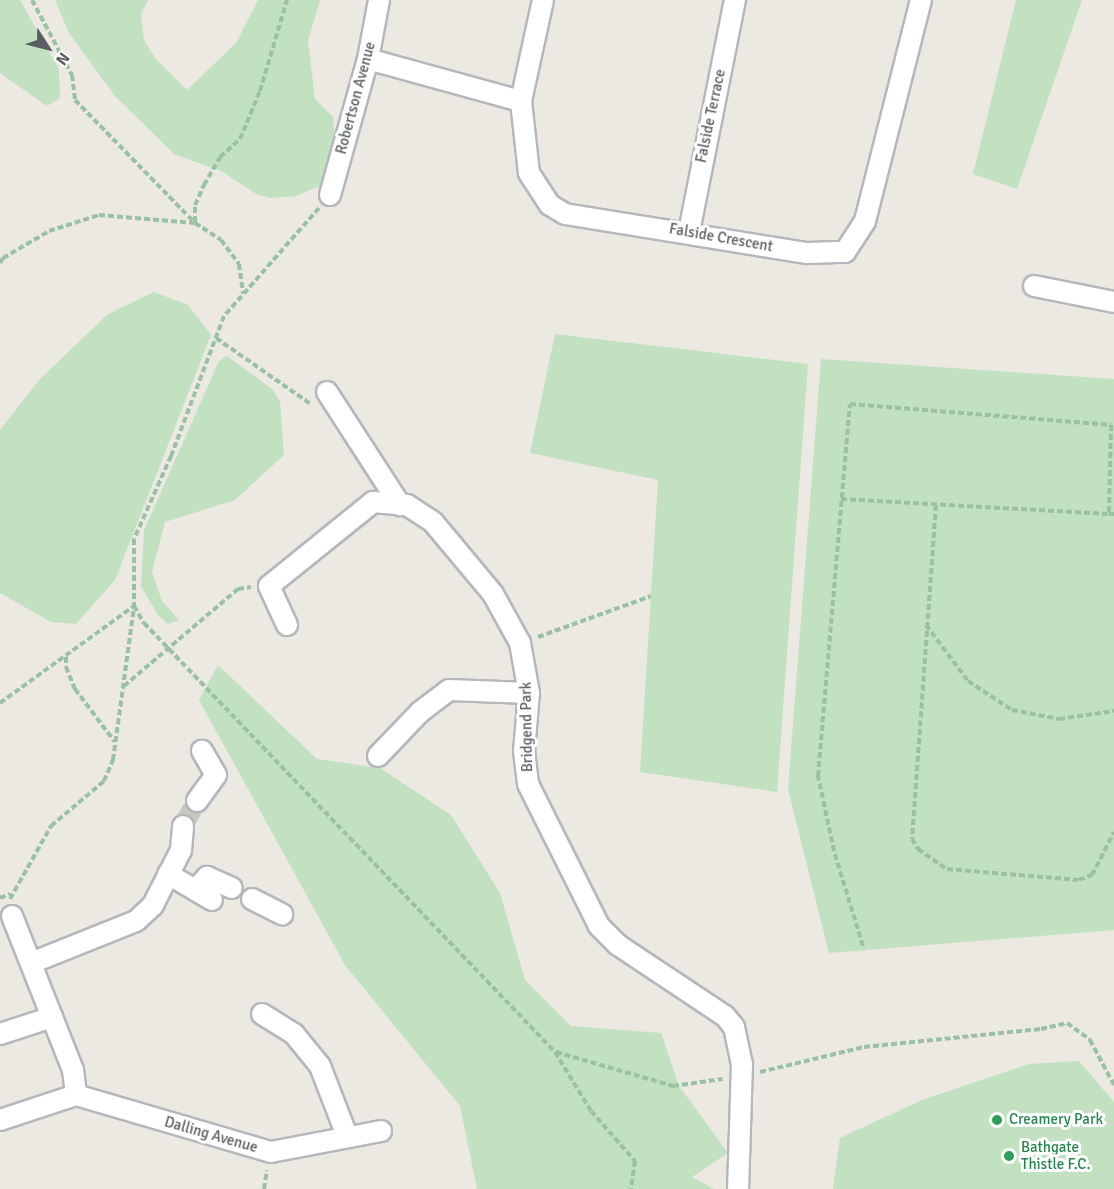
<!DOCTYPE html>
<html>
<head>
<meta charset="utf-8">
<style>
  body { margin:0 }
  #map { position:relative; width:1114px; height:1189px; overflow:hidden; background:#ebe9e1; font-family:Signika,sans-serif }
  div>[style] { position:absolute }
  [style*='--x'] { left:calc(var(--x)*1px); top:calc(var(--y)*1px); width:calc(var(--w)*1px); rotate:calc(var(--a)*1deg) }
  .green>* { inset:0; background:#c1e1c0 }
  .street-tunnel>* { height:20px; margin-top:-10px; transform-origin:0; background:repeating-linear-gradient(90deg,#c7c6c1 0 20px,transparent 0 30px) }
  .path>* { height:4px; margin-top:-2px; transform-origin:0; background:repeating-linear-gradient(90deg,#9ac1a3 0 6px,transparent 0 9px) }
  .roads { filter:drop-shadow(2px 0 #b4b7bb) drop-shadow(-2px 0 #b4b7bb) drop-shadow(0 2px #b4b7bb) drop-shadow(0 -2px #b4b7bb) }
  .street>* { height:20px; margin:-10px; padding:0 10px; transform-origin:10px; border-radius:10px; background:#fff }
  .dots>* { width:16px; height:16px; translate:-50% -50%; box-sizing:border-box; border:3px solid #fff; border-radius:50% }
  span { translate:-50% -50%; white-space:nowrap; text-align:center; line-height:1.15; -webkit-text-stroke:6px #fff; paint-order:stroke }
  .street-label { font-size:15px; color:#5a5d61 }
  .leisure-label { font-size:15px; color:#27864d }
  .left { translate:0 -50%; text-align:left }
  .north { position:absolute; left:18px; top:18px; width:60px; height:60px; -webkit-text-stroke:4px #fff; paint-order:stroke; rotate:126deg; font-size:16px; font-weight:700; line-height:24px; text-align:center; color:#5a5d61 }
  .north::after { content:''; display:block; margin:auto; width:21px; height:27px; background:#5a5d61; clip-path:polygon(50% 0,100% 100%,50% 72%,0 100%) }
</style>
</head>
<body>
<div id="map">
  <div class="green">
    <div style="clip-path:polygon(0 0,20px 0,59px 69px,60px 98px,47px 106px,0 73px)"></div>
    <div style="clip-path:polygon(55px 0,148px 0,141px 14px,144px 40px,155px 58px,187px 90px,236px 43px,258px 0,320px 0,308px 41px,315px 99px,333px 117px,336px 148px,327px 183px,296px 196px,271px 198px,258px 195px,221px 171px,174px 154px,115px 96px,69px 33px)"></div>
    <div style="clip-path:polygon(1016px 0,1082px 0,1017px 189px,973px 174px)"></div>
    <div style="clip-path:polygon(154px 292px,188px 305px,211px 335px,115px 580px,76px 624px,51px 622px,0 593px,0 430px,40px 379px,108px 314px)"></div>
    <div style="clip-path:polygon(555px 334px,808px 364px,777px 792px,640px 772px,658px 480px,530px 453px)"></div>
    <div style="clip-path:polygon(227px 356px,272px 389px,280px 401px,284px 455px,235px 500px,165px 522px,152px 572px,162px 601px,179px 620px,168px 624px,158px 615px,141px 586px,144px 530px,219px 361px)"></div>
    <div style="clip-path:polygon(821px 359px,1114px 379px,1114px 930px,829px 953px,788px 789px)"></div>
    <div style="clip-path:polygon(218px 665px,317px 759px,380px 768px,451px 815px,500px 893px,525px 980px,571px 1026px,661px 1033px,679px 1086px,728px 1153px,692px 1177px,714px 1189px,477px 1189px,460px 1106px,345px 965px,199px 700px)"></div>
    <div style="clip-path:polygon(1079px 1061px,1114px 1102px,1114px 1189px,833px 1189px,840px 1138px,922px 1100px,1029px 1064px)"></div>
  </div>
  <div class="street-tunnel">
    <div style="--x:183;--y:826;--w:29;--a:-61"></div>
  </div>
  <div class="path">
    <div style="--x:32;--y:0;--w:85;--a:61.9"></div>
    <div style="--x:72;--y:75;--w:25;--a:83"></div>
    <div style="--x:75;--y:100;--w:172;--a:45.7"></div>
    <div style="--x:319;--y:208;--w:144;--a:131.3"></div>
    <div style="--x:224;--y:316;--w:150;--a:110.7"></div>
    <div style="--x:171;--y:456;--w:91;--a:114"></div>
    <div style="--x:134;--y:539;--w:67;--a:90"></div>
    <div style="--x:134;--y:606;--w:20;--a:60"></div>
    <div style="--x:144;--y:623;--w:594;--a:46.23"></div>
    <div style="--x:555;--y:1052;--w:69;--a:58.6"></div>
    <div style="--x:591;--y:1111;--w:67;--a:48.7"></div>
    <div style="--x:635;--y:1161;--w:28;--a:98"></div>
    <div style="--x:195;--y:222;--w:17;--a:-90"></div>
    <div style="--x:195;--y:205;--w:22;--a:-66"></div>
    <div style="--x:204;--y:185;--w:32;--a:-60"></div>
    <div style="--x:220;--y:157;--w:27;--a:-42"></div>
    <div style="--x:240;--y:139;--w:52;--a:-67.4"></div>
    <div style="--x:260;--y:91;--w:95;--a:-73.5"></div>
    <div style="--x:0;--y:263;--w:6;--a:-59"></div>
    <div style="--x:3;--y:258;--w:53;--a:-30.4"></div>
    <div style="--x:49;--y:231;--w:52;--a:-17.7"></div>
    <div style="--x:99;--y:215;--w:96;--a:4.8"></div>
    <div style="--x:195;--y:223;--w:31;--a:33"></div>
    <div style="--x:221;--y:240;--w:30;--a:53"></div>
    <div style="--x:239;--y:264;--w:30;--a:82"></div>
    <div style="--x:216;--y:338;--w:117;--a:34.9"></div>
    <div style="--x:841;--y:499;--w:268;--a:3.2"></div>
    <div style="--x:936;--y:505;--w:335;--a:94.1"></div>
    <div style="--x:912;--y:839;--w:12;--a:59"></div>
    <div style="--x:918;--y:849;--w:35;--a:35"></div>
    <div style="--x:947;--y:869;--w:132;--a:4.8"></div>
    <div style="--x:1079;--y:880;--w:14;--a:-21"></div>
    <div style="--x:1092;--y:875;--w:48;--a:-62.9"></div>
    <div style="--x:926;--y:625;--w:70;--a:53.1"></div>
    <div style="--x:968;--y:681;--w:53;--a:33.4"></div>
    <div style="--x:1012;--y:710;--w:48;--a:10.8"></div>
    <div style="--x:1059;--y:719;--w:56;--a:-8.3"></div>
    <div style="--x:538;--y:637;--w:120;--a:-19.9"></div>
    <div style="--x:66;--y:657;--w:10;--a:90"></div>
    <div style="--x:66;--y:667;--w:24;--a:68"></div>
    <div style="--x:75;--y:689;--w:66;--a:53"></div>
    <div style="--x:124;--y:686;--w:150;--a:-40.4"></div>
    <div style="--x:238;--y:589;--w:13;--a:-9"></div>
    <div style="--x:0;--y:703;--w:165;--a:-35.9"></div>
    <div style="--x:0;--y:898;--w:11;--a:-22"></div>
    <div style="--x:10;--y:899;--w:84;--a:-60.7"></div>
    <div style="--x:51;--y:826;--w:70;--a:-40.3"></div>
    <div style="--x:104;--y:781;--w:23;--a:-67"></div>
    <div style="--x:113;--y:760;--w:154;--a:-82.2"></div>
    <div style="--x:863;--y:946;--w:99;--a:-107"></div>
    <div style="--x:834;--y:851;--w:77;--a:-102"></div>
    <div style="--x:818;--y:776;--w:373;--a:-85.1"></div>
    <div style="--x:850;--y:404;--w:262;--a:4.6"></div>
    <div style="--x:1111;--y:425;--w:89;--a:91.3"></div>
    <div style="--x:1109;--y:514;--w:5;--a:0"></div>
    <div style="--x:556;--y:1052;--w:122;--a:16.2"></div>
    <div style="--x:673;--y:1086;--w:50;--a:-8"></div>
    <div style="--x:760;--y:1072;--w:107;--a:-13.5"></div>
    <div style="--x:864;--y:1047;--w:178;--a:-5.8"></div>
    <div style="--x:1041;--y:1029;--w:27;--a:-13"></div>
    <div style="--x:1067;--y:1023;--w:29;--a:36"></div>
    <div style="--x:1090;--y:1040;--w:51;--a:61.9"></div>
    <div style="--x:264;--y:1189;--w:19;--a:-81"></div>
  </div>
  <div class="roads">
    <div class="street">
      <div style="--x:543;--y:0;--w:103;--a:102.3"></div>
      <div style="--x:521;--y:101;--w:72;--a:83.7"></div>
      <div style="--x:529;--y:173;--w:38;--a:57"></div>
      <div style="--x:550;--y:205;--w:17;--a:31"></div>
      <div style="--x:565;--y:214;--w:245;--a:9.2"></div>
      <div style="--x:807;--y:253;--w:38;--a:-2"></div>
      <div style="--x:845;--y:252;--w:37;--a:-57"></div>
      <div style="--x:865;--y:221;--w:228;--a:-75.8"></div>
      <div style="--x:368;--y:59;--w:159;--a:15.4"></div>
      <div style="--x:330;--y:195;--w:141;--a:-74.4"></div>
      <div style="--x:368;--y:59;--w:60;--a:-79.4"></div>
      <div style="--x:689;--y:232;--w:237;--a:-78.8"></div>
      <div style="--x:1034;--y:286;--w:82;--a:11.3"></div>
      <div style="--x:327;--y:392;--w:135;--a:57.1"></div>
      <div style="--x:287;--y:625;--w:43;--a:-114.8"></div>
      <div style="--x:269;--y:586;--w:134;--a:-38.9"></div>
      <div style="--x:373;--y:502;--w:34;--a:5"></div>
      <div style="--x:407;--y:505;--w:31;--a:33"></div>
      <div style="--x:433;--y:522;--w:94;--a:50.2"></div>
      <div style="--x:493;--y:594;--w:56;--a:61.1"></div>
      <div style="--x:520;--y:643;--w:51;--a:79.8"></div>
      <div style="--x:529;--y:693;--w:58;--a:94.9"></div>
      <div style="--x:524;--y:751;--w:33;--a:83"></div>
      <div style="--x:528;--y:784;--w:159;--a:63.4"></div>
      <div style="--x:599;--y:926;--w:27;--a:45"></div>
      <div style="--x:618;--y:945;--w:128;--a:33.6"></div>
      <div style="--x:725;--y:1016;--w:14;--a:51"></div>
      <div style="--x:734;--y:1027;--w:38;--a:78"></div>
      <div style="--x:742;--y:1064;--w:125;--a:91.8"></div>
      <div style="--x:378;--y:756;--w:61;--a:-46.3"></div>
      <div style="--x:420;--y:712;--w:36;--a:-37"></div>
      <div style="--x:449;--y:690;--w:80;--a:2.1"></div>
      <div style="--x:197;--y:801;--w:32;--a:-54"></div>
      <div style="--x:216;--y:775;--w:28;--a:-120"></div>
      <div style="--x:168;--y:874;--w:51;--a:30.6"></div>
      <div style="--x:195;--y:890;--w:18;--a:-47"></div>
      <div style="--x:207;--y:877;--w:27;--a:24"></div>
      <div style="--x:252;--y:899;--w:34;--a:27"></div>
      <div style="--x:12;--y:916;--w:166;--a:68.4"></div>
      <div style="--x:73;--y:1070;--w:25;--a:83"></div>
      <div style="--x:31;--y:963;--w:113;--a:-21.8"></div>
      <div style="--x:136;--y:921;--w:23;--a:-43"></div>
      <div style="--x:153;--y:905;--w:62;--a:-63"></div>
      <div style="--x:181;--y:850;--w:24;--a:-85"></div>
      <div style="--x:262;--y:1014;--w:38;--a:32"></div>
      <div style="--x:294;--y:1034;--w:41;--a:50.9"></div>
      <div style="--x:320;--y:1066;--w:75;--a:68.9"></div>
      <div style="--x:0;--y:1034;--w:55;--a:-18.1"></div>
      <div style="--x:0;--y:1120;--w:80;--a:-18.2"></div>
      <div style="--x:76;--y:1095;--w:203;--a:16.3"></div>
      <div style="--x:271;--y:1152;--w:112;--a:-10.8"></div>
    </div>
  </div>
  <div class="dots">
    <div style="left:997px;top:1120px;background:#2e9e5b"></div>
    <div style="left:1009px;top:1156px;background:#2e9e5b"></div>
  </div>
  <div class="street-label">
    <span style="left:356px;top:98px;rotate:-75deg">Robertson Avenue</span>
    <span style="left:711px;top:116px;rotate:-78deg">Falside Terrace</span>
    <span style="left:721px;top:238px;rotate:10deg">Falside Crescent</span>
    <span style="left:527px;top:727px;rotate:-91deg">Bridgend Park</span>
    <span style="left:211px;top:1135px;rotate:16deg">Dalling Avenue</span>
  </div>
  <div class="leisure-label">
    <span class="left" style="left:1009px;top:1120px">Creamery Park</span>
    <span class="left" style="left:1021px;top:1156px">Bathgate<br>Thistle F.C.</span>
  </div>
  <div class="north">N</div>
</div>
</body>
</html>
